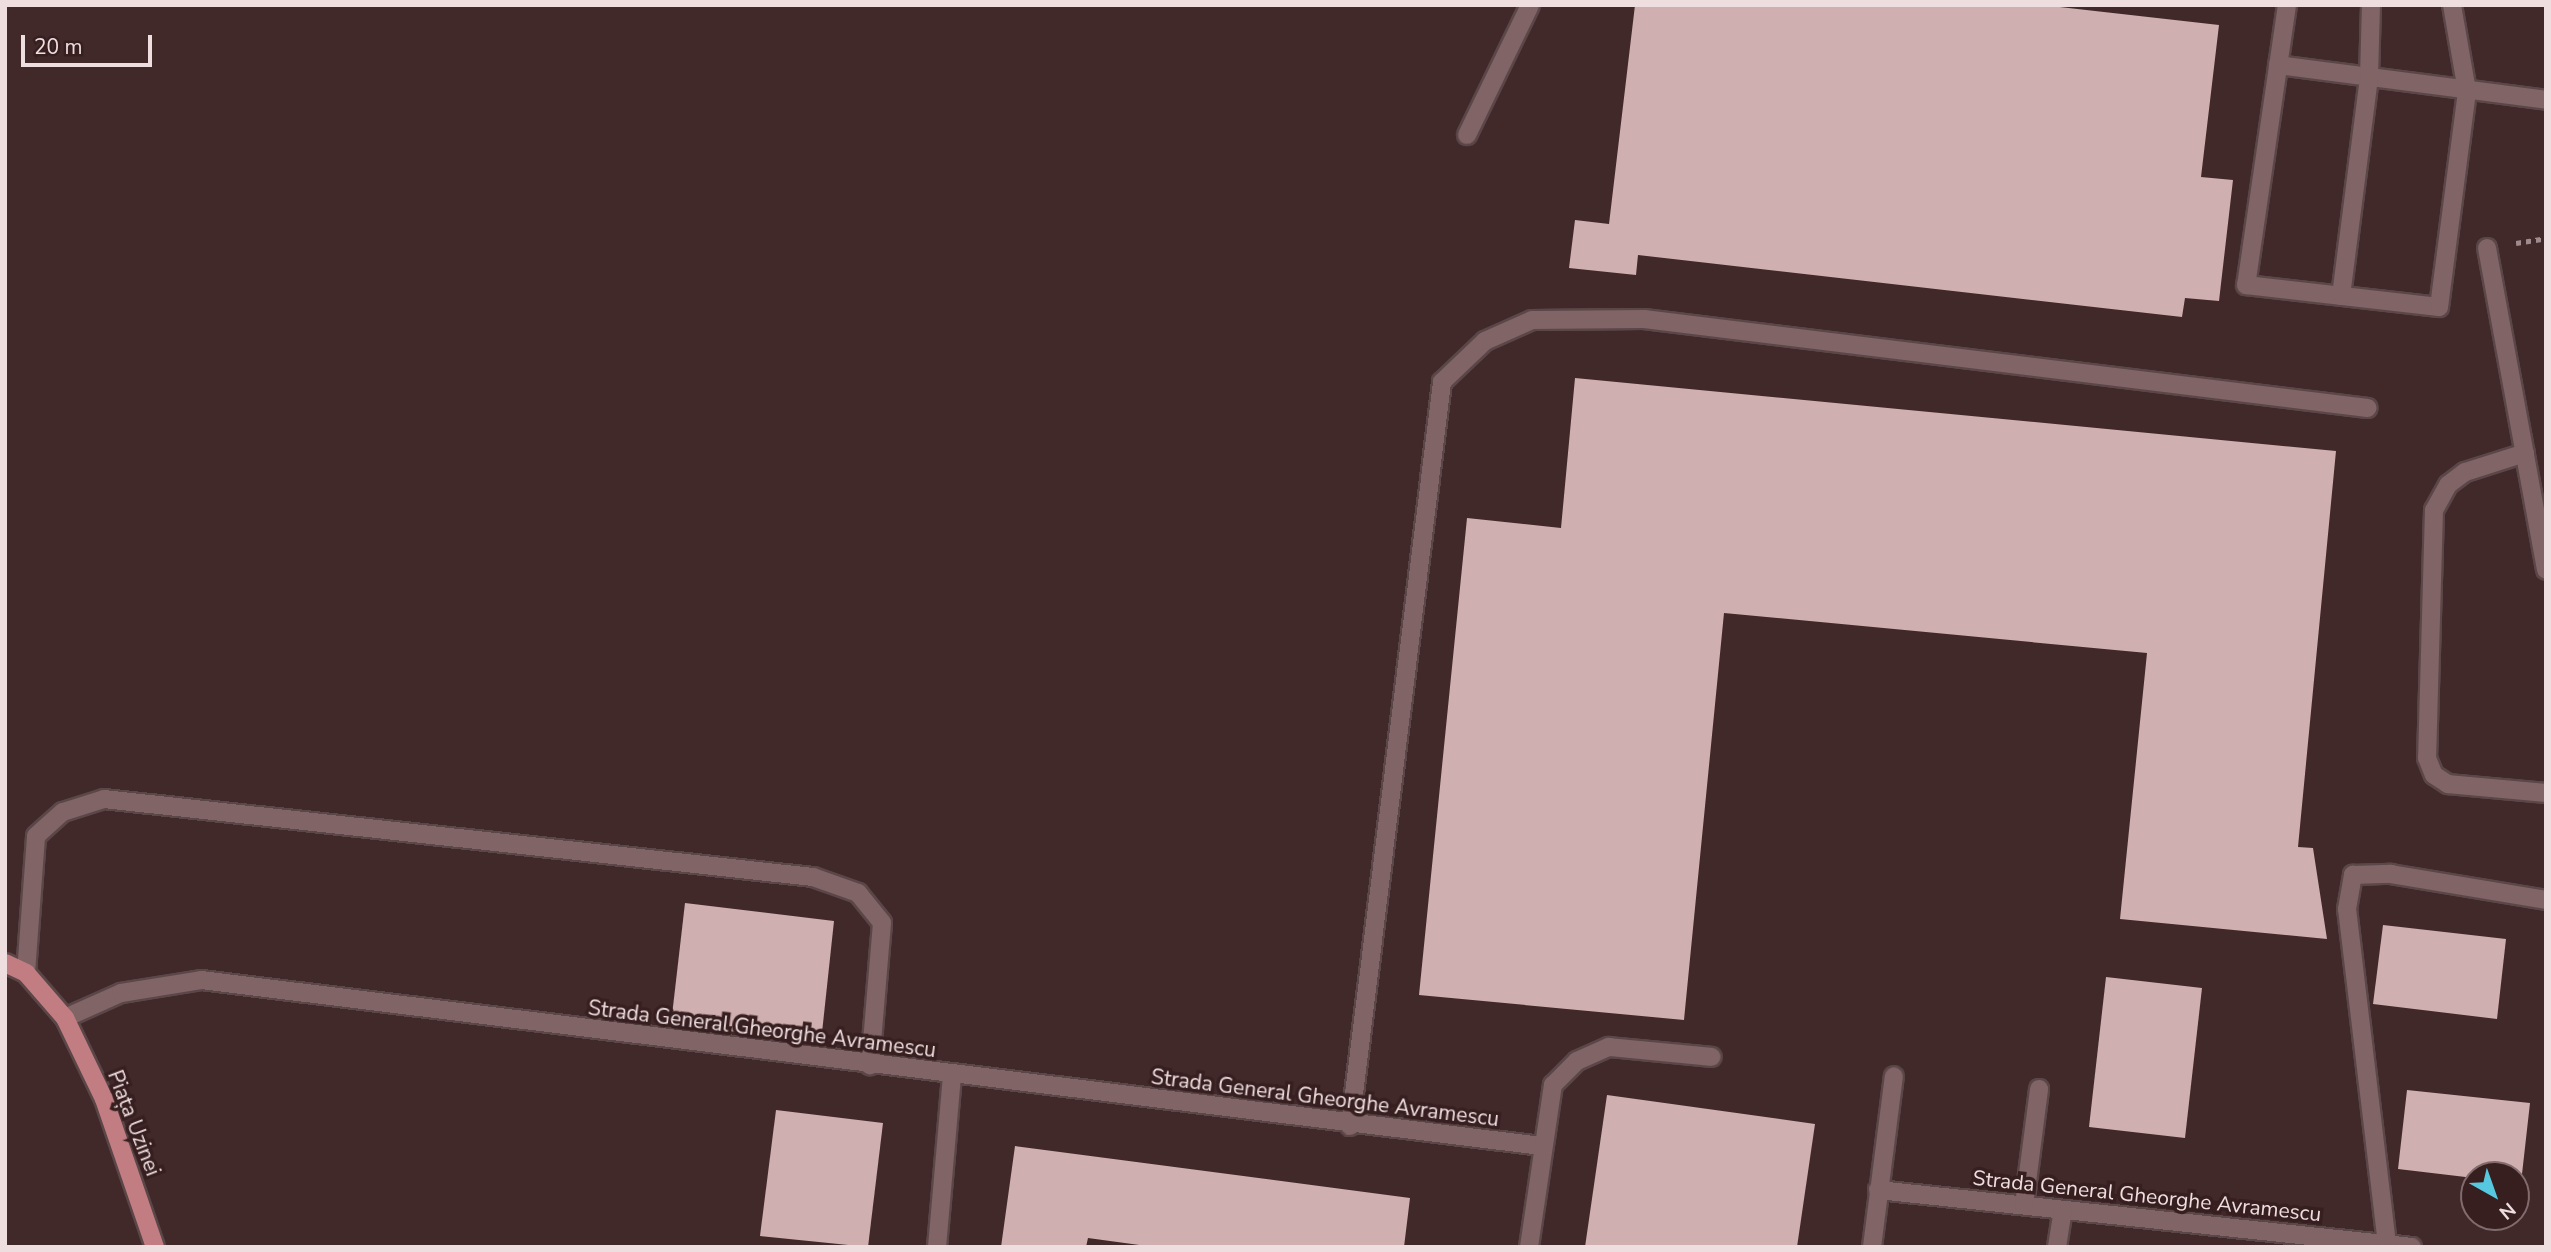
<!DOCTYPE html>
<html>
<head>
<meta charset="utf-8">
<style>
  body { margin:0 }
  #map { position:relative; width:2551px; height:1252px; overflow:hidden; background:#41292a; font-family:"Nunito Sans",sans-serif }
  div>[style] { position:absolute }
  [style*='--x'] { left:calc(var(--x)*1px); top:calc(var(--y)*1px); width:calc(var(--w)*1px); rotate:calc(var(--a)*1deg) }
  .building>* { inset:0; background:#cfafb0 }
  .path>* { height:4.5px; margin-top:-2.25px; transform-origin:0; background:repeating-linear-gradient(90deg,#a08b8c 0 5px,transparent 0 10px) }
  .roads { filter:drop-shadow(2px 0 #5b4648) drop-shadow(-2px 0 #5b4648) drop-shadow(0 2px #5b4648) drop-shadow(0 -2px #5b4648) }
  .minor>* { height:18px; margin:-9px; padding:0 9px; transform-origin:9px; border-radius:9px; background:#816465 }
  .major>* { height:18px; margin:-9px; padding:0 9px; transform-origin:9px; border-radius:9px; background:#c17d81 }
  span { translate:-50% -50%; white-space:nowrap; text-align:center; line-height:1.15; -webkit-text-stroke:7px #371f20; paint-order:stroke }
  .street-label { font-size:21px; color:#efdedf }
  .frame { position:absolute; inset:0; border:7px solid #efdedf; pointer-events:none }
  .north { position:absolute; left:2460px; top:1161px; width:70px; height:70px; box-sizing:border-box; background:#371f20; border:2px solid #816b6c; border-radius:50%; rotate:140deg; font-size:19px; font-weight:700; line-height:28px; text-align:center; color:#efdedf }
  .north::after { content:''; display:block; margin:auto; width:24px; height:32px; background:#56c9e1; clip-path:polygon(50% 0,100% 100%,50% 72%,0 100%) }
  .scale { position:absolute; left:21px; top:35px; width:131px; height:32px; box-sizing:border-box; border:4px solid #efdedf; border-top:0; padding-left:9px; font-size:21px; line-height:24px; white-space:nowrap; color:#efdedf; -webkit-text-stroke:5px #371f20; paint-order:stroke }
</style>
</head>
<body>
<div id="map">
  <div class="building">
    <div style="clip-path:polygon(1635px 5px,2042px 5px,2219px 25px,2201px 177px,2233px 180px,2219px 301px,2185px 298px,2182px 317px,1638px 255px,1636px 275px,1569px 268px,1575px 220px,1609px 224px)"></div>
    <div style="clip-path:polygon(1575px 378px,2336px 451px,2298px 847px,2313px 848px,2327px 939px,2120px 919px,2147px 653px,1724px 613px,1684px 1020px,1419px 995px,1467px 518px,1561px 528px)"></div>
    <div style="clip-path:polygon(685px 903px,834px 921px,821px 1042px,671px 1024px)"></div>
    <div style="clip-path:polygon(2383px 925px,2506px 939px,2497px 1019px,2373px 1004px)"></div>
    <div style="clip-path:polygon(2106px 977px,2202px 988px,2185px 1138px,2089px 1127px)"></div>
    <div style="clip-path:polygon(2407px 1090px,2530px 1103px,2521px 1183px,2516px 1183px,2516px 1175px,2474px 1178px,2398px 1169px)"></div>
    <div style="clip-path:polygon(1607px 1095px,1815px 1124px,1797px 1247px,1585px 1247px)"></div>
    <div style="clip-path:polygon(776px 1110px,883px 1123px,868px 1247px,760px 1236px)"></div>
    <div style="clip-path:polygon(1015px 1146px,1410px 1198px,1404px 1247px,1154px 1247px,1088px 1238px,1086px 1247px,1001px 1247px)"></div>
  </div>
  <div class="path">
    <div style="--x:2516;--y:243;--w:30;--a:-9"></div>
  </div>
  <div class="roads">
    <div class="minor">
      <div style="--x:2287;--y:5;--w:283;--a:98.3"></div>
      <div style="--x:2246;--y:285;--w:194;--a:6.5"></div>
      <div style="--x:2439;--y:307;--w:218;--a:-82.6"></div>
      <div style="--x:2467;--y:91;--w:87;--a:-99.9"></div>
      <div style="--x:2278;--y:65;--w:270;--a:7.4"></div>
      <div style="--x:1467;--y:135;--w:144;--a:-64.1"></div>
      <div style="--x:2487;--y:248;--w:327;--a:79.6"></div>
      <div style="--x:2341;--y:296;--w:221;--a:-82.7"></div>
      <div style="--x:2369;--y:77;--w:72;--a:-88.4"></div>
      <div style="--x:2525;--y:453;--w:63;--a:162.4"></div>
      <div style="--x:2465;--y:472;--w:21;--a:143"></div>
      <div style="--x:2448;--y:485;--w:29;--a:119"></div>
      <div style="--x:2434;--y:510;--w:248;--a:91.6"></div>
      <div style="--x:2427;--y:758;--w:18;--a:68"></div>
      <div style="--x:2434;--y:775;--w:17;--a:33"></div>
      <div style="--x:2448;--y:784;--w:98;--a:5.2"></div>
      <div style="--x:26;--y:973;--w:137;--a:-85.8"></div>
      <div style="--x:36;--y:836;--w:36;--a:-42"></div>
      <div style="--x:63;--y:812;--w:43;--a:-17.6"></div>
      <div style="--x:104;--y:799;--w:713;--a:6.28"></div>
      <div style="--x:813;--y:877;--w:48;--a:19.6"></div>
      <div style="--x:858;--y:893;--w:38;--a:51"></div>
      <div style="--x:882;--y:923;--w:143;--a:94.8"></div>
      <div style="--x:65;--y:1018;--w:61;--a:-24.1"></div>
      <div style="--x:121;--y:993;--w:81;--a:-9.2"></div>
      <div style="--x:201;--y:980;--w:1351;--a:7.06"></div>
      <div style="--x:1350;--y:1126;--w:750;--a:-82.95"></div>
      <div style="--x:1442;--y:382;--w:59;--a:-43.6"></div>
      <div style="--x:1485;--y:341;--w:51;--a:-24.1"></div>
      <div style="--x:1532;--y:320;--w:112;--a:-0.5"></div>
      <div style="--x:1644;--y:319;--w:729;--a:7.01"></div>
      <div style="--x:1878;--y:1190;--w:537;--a:6.09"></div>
      <div style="--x:2024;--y:1205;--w:117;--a:-82.6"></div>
      <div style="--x:2387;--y:1244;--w:337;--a:-96.8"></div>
      <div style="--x:2347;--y:909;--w:35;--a:-80"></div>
      <div style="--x:2353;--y:875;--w:38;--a:-2"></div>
      <div style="--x:2391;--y:874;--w:157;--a:9.5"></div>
      <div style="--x:937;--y:1247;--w:172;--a:-85"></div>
      <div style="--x:1529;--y:1247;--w:164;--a:-81.6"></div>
      <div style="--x:1553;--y:1085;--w:34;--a:-45"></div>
      <div style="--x:1577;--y:1061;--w:35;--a:-24"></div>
      <div style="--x:1609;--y:1047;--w:103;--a:5.5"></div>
      <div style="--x:1872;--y:1247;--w:172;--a:-82.7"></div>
      <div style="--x:2057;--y:1247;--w:37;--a:-81"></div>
    </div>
    <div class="major">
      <div style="--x:5;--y:963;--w:23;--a:25"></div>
      <div style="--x:26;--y:973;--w:60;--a:49.1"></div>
      <div style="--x:65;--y:1018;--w:90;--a:64.3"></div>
      <div style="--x:104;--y:1099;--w:157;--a:71"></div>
    </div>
  </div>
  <div class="street-label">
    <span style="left:762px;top:1029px;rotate:7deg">Strada General Gheorghe Avramescu</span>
    <span style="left:1325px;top:1098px;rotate:7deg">Strada General Gheorghe Avramescu</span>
    <span style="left:134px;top:1123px;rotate:69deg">Piața Uzinei</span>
    <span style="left:2147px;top:1196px;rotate:6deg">Strada General Gheorghe Avramescu</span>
  </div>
  <div class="frame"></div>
  <div class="north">N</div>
  <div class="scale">20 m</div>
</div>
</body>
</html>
